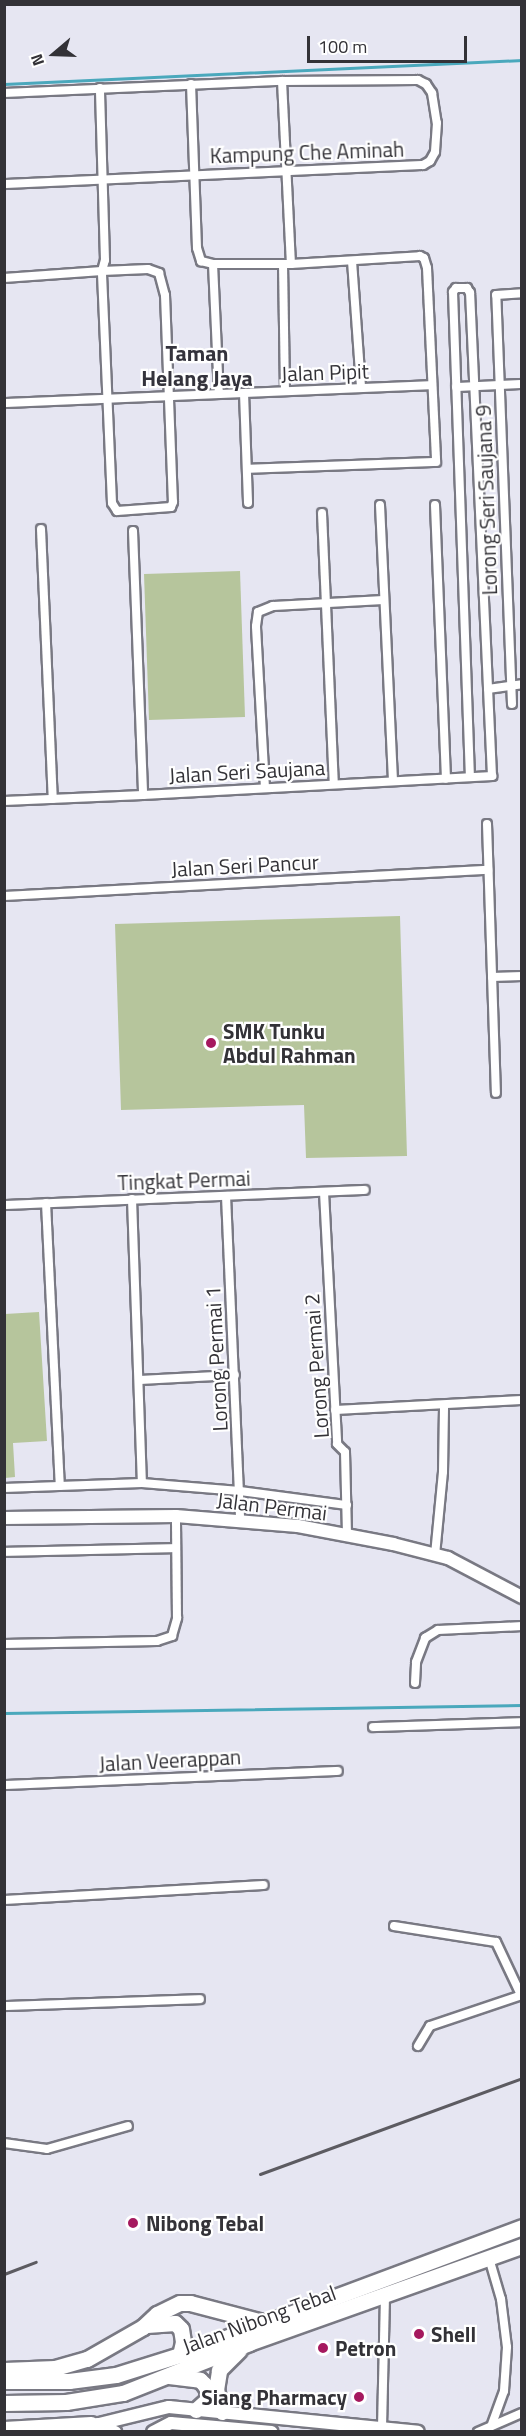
<!DOCTYPE html>
<html>
<head>
<meta charset="utf-8">
<style>
  body { margin:0 }
  #map { position:relative; width:526px; height:2436px; overflow:hidden; background:#e6e6f2; font-family:"Titillium Web",sans-serif }
  div>[style] { position:absolute }
  [style*='--x'] { left:calc(var(--x)*1px); top:calc(var(--y)*1px); width:calc(var(--w)*1px); rotate:calc(var(--a)*1deg) }
  .green>* { inset:0; background:#b6c59c }
  .stream>* { height:3px; margin:-1.5px; padding:0 1.5px; transform-origin:1.5px; border-radius:1.5px; background:#4aa8bc }
  .roads { filter:drop-shadow(2px 0 #797983) drop-shadow(-2px 0 #797983) drop-shadow(0 2px #797983) drop-shadow(0 -2px #797983) }
  .street>* { height:8px; margin:-4px; padding:0 4px; transform-origin:4px; border-radius:4px; background:#fff }
  .secondary>* { height:12px; margin:-6px; padding:0 6px; transform-origin:6px; border-radius:6px; background:#fff }
  .highway>* { height:15px; margin:-7.5px; padding:0 7.5px; transform-origin:7.5px; border-radius:7.5px; background:#fff }
  .rail>* { height:3px; margin:-1.5px; padding:0 1.5px; transform-origin:1.5px; border-radius:1.5px; background:#5c5b61 }
  .dots>* { width:16px; height:16px; translate:-50% -50%; box-sizing:border-box; border:3px solid #fff; border-radius:50% }
  span { translate:-50% -50%; white-space:nowrap; text-align:center; line-height:1.15; -webkit-text-stroke:4.5px #fff; paint-order:stroke }
  .street-label { font-size:21px; color:#333237 }
  .poi-label { font-size:21px; color:#333237; font-weight:700 }
  .left { translate:0 -50%; text-align:left }
  .right { translate:-100% -50%; text-align:right }
  .neighbourhood-label { font-size:22px; color:#34333c; font-weight:700 }
  .frame { position:absolute; inset:0; border:6px solid #333237; pointer-events:none }
  .north { position:absolute; left:24px; top:24px; width:60px; height:60px; -webkit-text-stroke:4px #fff; paint-order:stroke; rotate:251deg; font-size:16px; font-weight:700; line-height:24px; text-align:center; color:#333237 }
  .north::after { content:''; display:block; margin:auto; width:21px; height:27px; background:#333237; clip-path:polygon(50% 0,100% 100%,50% 72%,0 100%) }
  .scale { position:absolute; left:307px; top:36px; width:160px; height:27px; box-sizing:border-box; border:3px solid #333237; border-top:0; padding-left:8px; font-size:18px; line-height:21px; white-space:nowrap; color:#333237; -webkit-text-stroke:4px #fff; paint-order:stroke }
</style>
</head>
<body>
<div id="map">
  <div class="green">
    <div style="clip-path:polygon(240px 571px,245px 717px,149px 720px,144px 574px)"></div>
    <div style="clip-path:polygon(400px 916px,407px 1156px,306px 1158px,304px 1105px,121px 1110px,115px 924px)"></div>
    <div style="clip-path:polygon(39px 1312px,47px 1441px,13px 1443px,15px 1477px,5px 1478px,5px 1314px)"></div>
  </div>
  <div class="stream">
    <div style="--x:4;--y:84;--w:519;--a:-2.65"></div>
    <div style="--x:4;--y:1713;--w:518;--a:-0.88"></div>
  </div>
  <div class="roads">
    <div class="street">
      <div style="--x:282;--y:81;--w:183;--a:87.2"></div>
      <div style="--x:191;--y:84;--w:164;--a:87.9"></div>
      <div style="--x:197;--y:248;--w:14;--a:73"></div>
      <div style="--x:201;--y:261;--w:12;--a:14"></div>
      <div style="--x:213;--y:264;--w:78;--a:0"></div>
      <div style="--x:291;--y:264;--w:129;--a:-3.5"></div>
      <div style="--x:420;--y:256;--w:4;--a:27"></div>
      <div style="--x:424;--y:258;--w:10;--a:73"></div>
      <div style="--x:427;--y:268;--w:194;--a:87.3"></div>
      <div style="--x:436;--y:462;--w:189;--a:177.9"></div>
      <div style="--x:4;--y:93;--w:278;--a:-2.5"></div>
      <div style="--x:282;--y:81;--w:136;--a:-0.4"></div>
      <div style="--x:418;--y:80;--w:9;--a:27"></div>
      <div style="--x:426;--y:84;--w:11;--a:56"></div>
      <div style="--x:432;--y:93;--w:30;--a:81"></div>
      <div style="--x:437;--y:123;--w:29;--a:94"></div>
      <div style="--x:435;--y:152;--w:10;--a:119"></div>
      <div style="--x:430;--y:161;--w:8;--a:150"></div>
      <div style="--x:423;--y:165;--w:419;--a:177.4"></div>
      <div style="--x:352;--y:261;--w:127;--a:85.9"></div>
      <div style="--x:213;--y:264;--w:130;--a:87.4"></div>
      <div style="--x:283;--y:264;--w:127;--a:89.1"></div>
      <div style="--x:4;--y:278;--w:98;--a:-4.1"></div>
      <div style="--x:102;--y:271;--w:46;--a:-2.5"></div>
      <div style="--x:148;--y:269;--w:12;--a:20"></div>
      <div style="--x:159;--y:273;--w:23;--a:75"></div>
      <div style="--x:165;--y:295;--w:207;--a:87.8"></div>
      <div style="--x:173;--y:502;--w:5;--a:112"></div>
      <div style="--x:171;--y:507;--w:54;--a:175.8"></div>
      <div style="--x:117;--y:511;--w:9;--a:-122"></div>
      <div style="--x:112;--y:503;--w:232;--a:-92.5"></div>
      <div style="--x:102;--y:271;--w:11;--a:-75"></div>
      <div style="--x:105;--y:260;--w:172;--a:-91.7"></div>
      <div style="--x:456;--y:387;--w:66;--a:-2.6"></div>
      <div style="--x:244;--y:393;--w:110;--a:87.9"></div>
      <div style="--x:4;--y:403;--w:427;--a:-2.4"></div>
      <div style="--x:380;--y:505;--w:276;--a:87.3"></div>
      <div style="--x:435;--y:505;--w:274;--a:87.7"></div>
      <div style="--x:322;--y:513;--w:271;--a:87.5"></div>
      <div style="--x:41;--y:529;--w:270;--a:87.5"></div>
      <div style="--x:133;--y:531;--w:264;--a:87.8"></div>
      <div style="--x:488;--y:689;--w:34;--a:-8"></div>
      <div style="--x:512;--y:704;--w:409;--a:-92.2"></div>
      <div style="--x:496;--y:295;--w:26;--a:-4"></div>
      <div style="--x:265;--y:788;--w:162;--a:-93.2"></div>
      <div style="--x:256;--y:626;--w:14;--a:-82"></div>
      <div style="--x:258;--y:612;--w:16;--a:-22"></div>
      <div style="--x:273;--y:606;--w:111;--a:-3.1"></div>
      <div style="--x:4;--y:801;--w:139;--a:-2.5"></div>
      <div style="--x:143;--y:795;--w:350;--a:-3.1"></div>
      <div style="--x:492;--y:776;--w:484;--a:-92.6"></div>
      <div style="--x:470;--y:293;--w:6;--a:-121"></div>
      <div style="--x:467;--y:288;--w:11;--a:180"></div>
      <div style="--x:456;--y:288;--w:5;--a:127"></div>
      <div style="--x:453;--y:292;--w:485;--a:88"></div>
      <div style="--x:487;--y:824;--w:269;--a:88.1"></div>
      <div style="--x:4;--y:896;--w:485;--a:-3.1"></div>
      <div style="--x:492;--y:977;--w:30;--a:-2"></div>
      <div style="--x:324;--y:1192;--w:252;--a:87"></div>
      <div style="--x:337;--y:1444;--w:11;--a:45"></div>
      <div style="--x:345;--y:1452;--w:83;--a:88.6"></div>
      <div style="--x:226;--y:1196;--w:324;--a:87.5"></div>
      <div style="--x:132;--y:1199;--w:284;--a:88"></div>
      <div style="--x:46;--y:1203;--w:283;--a:87.2"></div>
      <div style="--x:4;--y:1205;--w:361;--a:-2.4"></div>
      <div style="--x:139;--y:1380;--w:96;--a:-3"></div>
      <div style="--x:335;--y:1410;--w:187;--a:-3.1"></div>
      <div style="--x:4;--y:1488;--w:138;--a:-2.1"></div>
      <div style="--x:142;--y:1483;--w:98;--a:4.7"></div>
      <div style="--x:240;--y:1491;--w:108;--a:7.5"></div>
      <div style="--x:4;--y:1552;--w:172;--a:-1.3"></div>
      <div style="--x:435;--y:1555;--w:83;--a:-84.5"></div>
      <div style="--x:443;--y:1472;--w:67;--a:-89.1"></div>
      <div style="--x:4;--y:1644;--w:153;--a:-1.1"></div>
      <div style="--x:157;--y:1641;--w:16;--a:-18"></div>
      <div style="--x:172;--y:1636;--w:19;--a:-74"></div>
      <div style="--x:177;--y:1618;--w:102;--a:-90.6"></div>
      <div style="--x:415;--y:1683;--w:21;--a:-87"></div>
      <div style="--x:416;--y:1662;--w:26;--a:-69"></div>
      <div style="--x:425;--y:1638;--w:15;--a:-32"></div>
      <div style="--x:438;--y:1630;--w:84;--a:-2.7"></div>
      <div style="--x:373;--y:1727;--w:149;--a:-1.9"></div>
      <div style="--x:4;--y:1785;--w:334;--a:-2.4"></div>
      <div style="--x:4;--y:1900;--w:260;--a:-3.3"></div>
      <div style="--x:394;--y:1926;--w:103;--a:8.9"></div>
      <div style="--x:496;--y:1942;--w:59;--a:64.7"></div>
      <div style="--x:4;--y:2006;--w:196;--a:-2"></div>
      <div style="--x:418;--y:2046;--w:23;--a:-59"></div>
      <div style="--x:430;--y:2026;--w:97;--a:-18.6"></div>
      <div style="--x:4;--y:2143;--w:43;--a:7.9"></div>
      <div style="--x:47;--y:2149;--w:84;--a:-15.9"></div>
      <div style="--x:489;--y:2258;--w:43;--a:73.7"></div>
      <div style="--x:501;--y:2299;--w:48;--a:82.9"></div>
      <div style="--x:507;--y:2347;--w:44;--a:93.9"></div>
      <div style="--x:504;--y:2391;--w:37;--a:110"></div>
      <div style="--x:382;--y:2428;--w:132;--a:-88.7"></div>
      <div style="--x:478;--y:2432;--w:48;--a:-23.4"></div>
    </div>
    <div class="secondary">
      <div style="--x:4;--y:1518;--w:172;--a:-0.7"></div>
      <div style="--x:176;--y:1516;--w:122;--a:4.7"></div>
      <div style="--x:298;--y:1526;--w:97;--a:10.7"></div>
      <div style="--x:393;--y:1544;--w:57;--a:14.3"></div>
      <div style="--x:448;--y:1558;--w:84;--a:27.8"></div>
      <div style="--x:97;--y:2424;--w:20;--a:24"></div>
      <div style="--x:99;--y:2424;--w:72;--a:-13.7"></div>
      <div style="--x:169;--y:2407;--w:250;--a:5.7"></div>
      <div style="--x:153;--y:2432;--w:20;--a:-27"></div>
      <div style="--x:171;--y:2423;--w:101;--a:5.1"></div>
    </div>
    <div class="highway">
      <div style="--x:147;--y:2325;--w:28;--a:-4"></div>
      <div style="--x:175;--y:2323;--w:8;--a:45"></div>
      <div style="--x:181;--y:2329;--w:13;--a:81"></div>
      <div style="--x:183;--y:2342;--w:13;--a:103"></div>
      <div style="--x:4;--y:2370;--w:51;--a:-2.2"></div>
      <div style="--x:55;--y:2368;--w:33;--a:-16"></div>
      <div style="--x:87;--y:2359;--w:64;--a:-29.7"></div>
      <div style="--x:143;--y:2327;--w:19;--a:-43"></div>
      <div style="--x:157;--y:2314;--w:25;--a:-26"></div>
      <div style="--x:180;--y:2303;--w:10;--a:0"></div>
      <div style="--x:190;--y:2303;--w:79;--a:14.7"></div>
      <div style="--x:169;--y:2376;--w:31;--a:7"></div>
      <div style="--x:200;--y:2380;--w:6;--a:45"></div>
      <div style="--x:204;--y:2384;--w:6;--a:59"></div>
      <div style="--x:207;--y:2389;--w:11;--a:90"></div>
      <div style="--x:207;--y:2400;--w:15;--a:138"></div>
      <div style="--x:4;--y:2381;--w:65;--a:0"></div>
      <div style="--x:69;--y:2381;--w:47;--a:-7.3"></div>
      <div style="--x:116;--y:2375;--w:67;--a:-17.4"></div>
      <div style="--x:180;--y:2355;--w:365;--a:-20.5"></div>
      <div style="--x:4;--y:2403;--w:62;--a:-0.9"></div>
      <div style="--x:66;--y:2402;--w:58;--a:-9"></div>
      <div style="--x:123;--y:2393;--w:136;--a:-21.6"></div>
      <div style="--x:249;--y:2343;--w:290;--a:-19.6"></div>
      <div style="--x:222;--y:2412;--w:23;--a:-105"></div>
      <div style="--x:216;--y:2390;--w:20;--a:-81"></div>
      <div style="--x:219;--y:2370;--w:28;--a:-45"></div>
      <div style="--x:4;--y:2429;--w:87;--a:-3.3"></div>
    </div>
  </div>
  <div class="rail">
    <div style="--x:260;--y:2174;--w:279;--a:-20.1"></div>
    <div style="--x:4;--y:2274;--w:34;--a:-21"></div>
  </div>
  <div class="dots">
    <div style="left:211px;top:1043px;background:#a5195e"></div>
    <div style="left:133px;top:2223px;background:#a5195e"></div>
    <div style="left:419px;top:2334px;background:#a5195e"></div>
    <div style="left:323px;top:2348px;background:#a5195e"></div>
    <div style="left:359px;top:2397px;background:#a5195e"></div>
  </div>
  <div class="street-label">
    <span style="left:307px;top:152px;rotate:-2deg">Kampung Che Aminah</span>
    <span style="left:325px;top:372px;rotate:-2deg">Jalan Pipit</span>
    <span style="left:486px;top:500px;rotate:-92deg">Lorong Seri Saujana 9</span>
    <span style="left:247px;top:771px;rotate:-3deg">Jalan Seri Saujana</span>
    <span style="left:245px;top:865px;rotate:-3deg">Jalan Seri Pancur</span>
    <span style="left:184px;top:1180px;rotate:-2deg">Tingkat Permai</span>
    <span style="left:216px;top:1359px;rotate:-93deg">Lorong Permai 1</span>
    <span style="left:316px;top:1366px;rotate:-94deg">Lorong Permai 2</span>
    <span style="left:272px;top:1506px;rotate:7deg">Jalan Permai</span>
    <span style="left:170px;top:1760px;rotate:-3deg">Jalan Veerappan</span>
    <span style="left:259px;top:2319px;rotate:-20deg">Jalan Nibong Tebal</span>
  </div>
  <div class="poi-label">
    <span class="left" style="left:223px;top:1043px">SMK Tunku<br>Abdul Rahman</span>
    <span class="left" style="left:146px;top:2223px">Nibong Tebal</span>
    <span class="left" style="left:431px;top:2334px">Shell</span>
    <span class="left" style="left:335px;top:2348px">Petron</span>
    <span class="right" style="left:347px;top:2397px">Siang Pharmacy</span>
  </div>
  <div class="neighbourhood-label">
    <span style="left:197px;top:366px">Taman<br>Helang Jaya</span>
  </div>
  <div class="frame"></div>
  <div class="north">N</div>
  <div class="scale">100 m</div>
</div>
</body>
</html>
